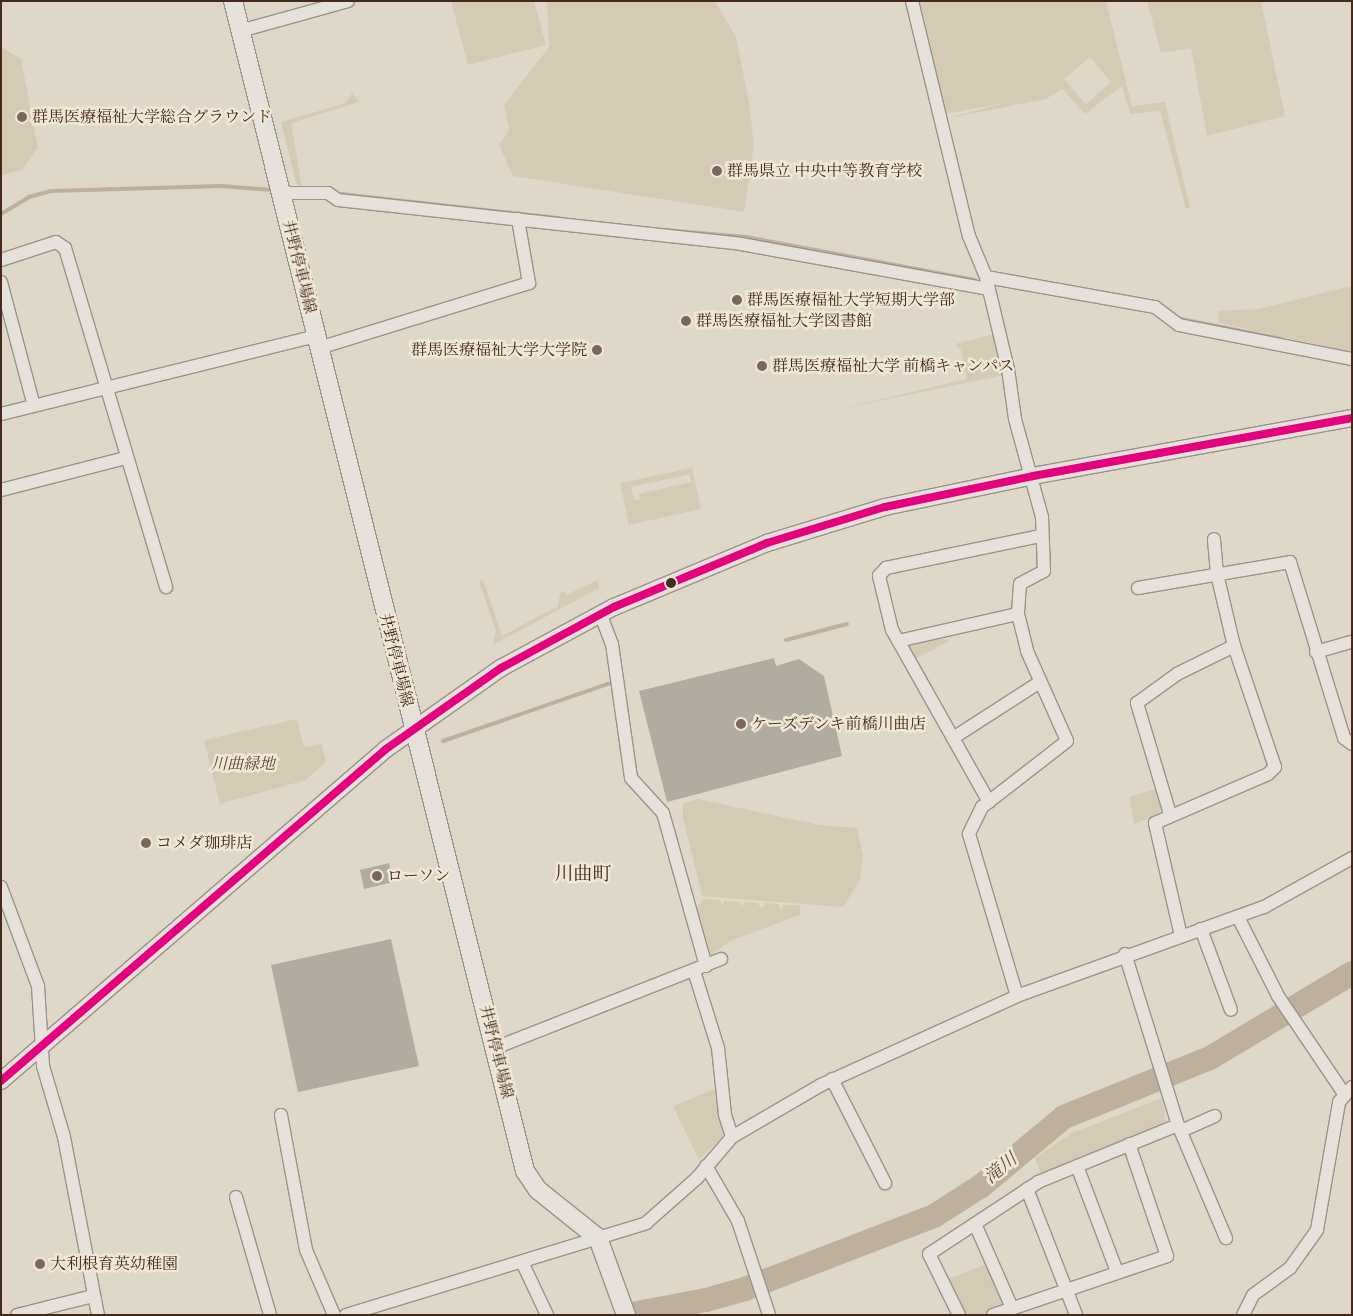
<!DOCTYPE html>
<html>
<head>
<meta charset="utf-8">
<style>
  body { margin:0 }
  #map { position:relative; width:1353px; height:1316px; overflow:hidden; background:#dfd8c8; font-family:"Libre Bodoni","Noto Serif JP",serif }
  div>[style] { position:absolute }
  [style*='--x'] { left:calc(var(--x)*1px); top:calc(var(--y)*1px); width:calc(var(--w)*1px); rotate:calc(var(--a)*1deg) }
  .green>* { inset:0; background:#d5cab4 }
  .stream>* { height:4px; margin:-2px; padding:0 2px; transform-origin:2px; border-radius:2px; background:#beb09c }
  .river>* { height:24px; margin:-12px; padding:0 12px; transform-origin:12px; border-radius:12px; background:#beb09c }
  .building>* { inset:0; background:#b1aba0 }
  .roads { filter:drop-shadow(1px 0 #9a9288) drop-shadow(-1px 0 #9a9288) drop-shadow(0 1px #9a9288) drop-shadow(0 -1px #9a9288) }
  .minor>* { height:12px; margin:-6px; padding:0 6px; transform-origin:6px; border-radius:6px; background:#e6e2db }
  .tertiary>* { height:16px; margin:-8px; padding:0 8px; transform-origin:8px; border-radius:8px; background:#e6e2db }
  .secondary>* { height:18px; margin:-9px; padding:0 9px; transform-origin:9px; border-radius:9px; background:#e6e2db }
  .bus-1>* { height:8px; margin:-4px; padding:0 4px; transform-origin:4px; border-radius:4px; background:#e5007d }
  .dots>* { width:14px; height:14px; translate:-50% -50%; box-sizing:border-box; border:2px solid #f0e8d5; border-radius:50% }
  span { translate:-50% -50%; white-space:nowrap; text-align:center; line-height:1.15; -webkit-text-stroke:5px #f0e8d5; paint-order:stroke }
  .poi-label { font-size:16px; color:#44291f }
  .left { translate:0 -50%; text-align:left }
  .right { translate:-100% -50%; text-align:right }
  .street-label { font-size:16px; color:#44291f }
  .park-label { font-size:16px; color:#5f473a; font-style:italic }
  .water-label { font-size:18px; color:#644c3f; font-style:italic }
  .quarter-label { font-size:19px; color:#44291f }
  .frame { position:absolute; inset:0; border:2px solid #44291f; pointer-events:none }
</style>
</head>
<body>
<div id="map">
  <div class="green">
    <div style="clip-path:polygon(451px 1px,534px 1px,546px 45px,468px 65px)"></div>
    <div style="clip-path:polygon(547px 1px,715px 1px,736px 37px,749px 102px,754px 145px,744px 212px,513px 176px,499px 145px,509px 130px,504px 105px,549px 47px)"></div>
    <div style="clip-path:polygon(evenodd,918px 1px,1106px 1px,1132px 106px,1165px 102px,1190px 208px,1186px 209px,1160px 111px,1130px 114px,1122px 86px,1085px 114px,1062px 89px,1046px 99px,945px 119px,1004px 103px,944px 114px,918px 1px,1090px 57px,1111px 82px,1086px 104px,1064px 79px,1090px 57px)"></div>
    <div style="clip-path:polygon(1147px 1px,1261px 1px,1285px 116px,1207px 136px,1191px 48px,1161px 53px)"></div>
    <div style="clip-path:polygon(1px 47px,21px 59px,38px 148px,22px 170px,1px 175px)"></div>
    <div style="clip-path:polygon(352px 93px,359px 102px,291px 123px,302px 187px,296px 183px,281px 122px,346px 103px)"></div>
    <div style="clip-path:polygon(1352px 286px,1352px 352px,1219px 323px,1218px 311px,1259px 309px)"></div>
    <div style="clip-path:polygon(995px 334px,1004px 375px,835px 410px,967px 379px,961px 350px,955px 344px)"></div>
    <div style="clip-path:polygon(evenodd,692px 468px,701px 509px,629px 525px,620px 483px,692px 468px,690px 474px,691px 482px,639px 494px,640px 499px,634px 500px,631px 487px,690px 474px)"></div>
    <div style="clip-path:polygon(483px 580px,502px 636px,558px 606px,560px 593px,564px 591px,566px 595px,598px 580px,599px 588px,493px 645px,496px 631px,479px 581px)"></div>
    <div style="clip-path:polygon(938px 637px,949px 641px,912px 661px,906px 648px,909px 642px)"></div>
    <div style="clip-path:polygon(297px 719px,304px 747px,322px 744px,326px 762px,306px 780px,220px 804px,204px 740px)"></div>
    <div style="clip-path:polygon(1155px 789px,1161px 808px,1157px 815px,1134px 824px,1129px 797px)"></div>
    <div style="clip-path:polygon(698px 799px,820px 825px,857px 828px,863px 856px,860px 880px,843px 907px,702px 896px,683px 818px,683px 804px)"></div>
    <div style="clip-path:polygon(704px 899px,720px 900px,722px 906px,724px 901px,740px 902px,741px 907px,744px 903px,757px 903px,762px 908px,766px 903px,778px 904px,781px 910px,784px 905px,800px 905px,800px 915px,730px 941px,711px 955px,697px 907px)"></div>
    <div style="clip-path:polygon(714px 1089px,724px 1130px,722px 1137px,699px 1160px,673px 1106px)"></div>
    <div style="clip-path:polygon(1162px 1098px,1166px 1124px,1041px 1174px,1035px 1158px,1072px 1133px)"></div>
    <div style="clip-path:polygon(988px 1264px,1004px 1304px,1001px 1309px,982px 1315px,965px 1315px,947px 1279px)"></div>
  </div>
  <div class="stream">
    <div style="--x:341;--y:194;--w:220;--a:6.3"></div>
    <div style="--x:1;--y:214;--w:33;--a:-31"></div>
    <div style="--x:29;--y:197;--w:23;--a:-15"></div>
    <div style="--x:51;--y:191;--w:170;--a:-1.7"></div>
    <div style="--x:221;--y:186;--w:53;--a:4.3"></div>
    <div style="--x:666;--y:230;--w:80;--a:5"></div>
    <div style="--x:746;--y:237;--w:233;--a:10.6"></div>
    <div style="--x:1176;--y:318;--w:108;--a:11.2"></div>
    <div style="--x:786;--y:640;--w:63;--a:-14.7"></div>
    <div style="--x:443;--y:741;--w:180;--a:-19.1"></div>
  </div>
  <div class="river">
    <div style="--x:627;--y:1315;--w:80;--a:-10.8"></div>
    <div style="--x:706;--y:1300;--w:41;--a:-15.8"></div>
    <div style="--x:745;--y:1289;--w:203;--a:-21.1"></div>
    <div style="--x:934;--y:1216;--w:56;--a:-32.6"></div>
    <div style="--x:981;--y:1186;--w:108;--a:-39.7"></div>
    <div style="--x:1064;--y:1117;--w:157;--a:-22"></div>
    <div style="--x:1210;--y:1058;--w:165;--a:-30.9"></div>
  </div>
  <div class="building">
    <div style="clip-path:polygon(774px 658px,776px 666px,799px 659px,824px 676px,842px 756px,667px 802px,639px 691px)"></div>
    <div style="clip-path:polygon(389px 863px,394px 882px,364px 889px,360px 870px)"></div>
    <div style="clip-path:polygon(391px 939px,419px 1066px,298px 1092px,271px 965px)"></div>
  </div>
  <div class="roads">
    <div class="minor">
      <div style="--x:912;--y:1;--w:242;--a:76.4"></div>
      <div style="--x:969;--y:236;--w:44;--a:67.5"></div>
      <div style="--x:986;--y:277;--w:95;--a:76.6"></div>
      <div style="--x:1008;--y:369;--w:50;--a:82"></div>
      <div style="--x:1015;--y:419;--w:102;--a:74.6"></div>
      <div style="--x:1042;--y:517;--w:54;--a:87.9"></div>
      <div style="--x:1044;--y:571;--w:27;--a:152"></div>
      <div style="--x:1020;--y:584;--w:30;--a:94"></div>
      <div style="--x:1018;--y:614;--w:38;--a:76"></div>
      <div style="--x:1027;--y:651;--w:98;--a:66"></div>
      <div style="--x:1067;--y:741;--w:108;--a:142.2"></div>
      <div style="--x:982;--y:807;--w:30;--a:116"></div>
      <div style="--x:969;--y:834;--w:169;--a:73.5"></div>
      <div style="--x:240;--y:31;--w:112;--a:-15.5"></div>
      <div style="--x:281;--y:193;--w:47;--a:0"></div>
      <div style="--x:328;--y:193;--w:12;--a:35"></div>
      <div style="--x:338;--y:200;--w:405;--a:6.2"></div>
      <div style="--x:741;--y:244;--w:251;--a:10.3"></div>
      <div style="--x:1;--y:260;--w:58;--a:-18.1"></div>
      <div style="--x:56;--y:242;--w:11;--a:34"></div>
      <div style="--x:65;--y:248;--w:354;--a:73.4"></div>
      <div style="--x:986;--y:277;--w:172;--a:10.1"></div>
      <div style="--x:1155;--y:307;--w:30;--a:37"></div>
      <div style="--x:1179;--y:325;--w:176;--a:11.1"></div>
      <div style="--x:1;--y:282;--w:128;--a:75.1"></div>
      <div style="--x:319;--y:348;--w:220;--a:-17.2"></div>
      <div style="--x:529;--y:283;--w:65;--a:-99.8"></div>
      <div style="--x:1;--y:414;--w:325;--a:-13.9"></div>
      <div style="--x:1;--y:490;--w:129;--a:-14.4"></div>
      <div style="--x:1138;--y:588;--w:154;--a:-9.7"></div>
      <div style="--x:1290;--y:562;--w:184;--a:72.9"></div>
      <div style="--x:1344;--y:738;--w:10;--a:37"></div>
      <div style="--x:600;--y:613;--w:33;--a:69"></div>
      <div style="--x:612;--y:644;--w:135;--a:81.9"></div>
      <div style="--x:631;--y:778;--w:47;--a:47.6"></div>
      <div style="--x:663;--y:813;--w:159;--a:74.3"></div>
      <div style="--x:898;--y:641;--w:123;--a:-12.7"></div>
      <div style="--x:1316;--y:652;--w:37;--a:-16"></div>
      <div style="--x:953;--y:738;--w:103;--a:-32.8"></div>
      <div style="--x:989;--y:802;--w:197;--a:-119.4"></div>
      <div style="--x:892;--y:630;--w:56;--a:-103.5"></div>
      <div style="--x:879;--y:576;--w:11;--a:-49"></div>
      <div style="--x:886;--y:568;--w:158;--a:-11.7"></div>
      <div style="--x:1170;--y:814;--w:116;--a:-106.6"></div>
      <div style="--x:1137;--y:703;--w:49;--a:-35.9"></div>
      <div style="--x:1177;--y:674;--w:64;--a:-26.2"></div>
      <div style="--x:1;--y:887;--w:106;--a:69.5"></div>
      <div style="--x:38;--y:986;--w:80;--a:86.4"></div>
      <div style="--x:43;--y:1066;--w:74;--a:73.5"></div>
      <div style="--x:64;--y:1137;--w:181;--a:79.2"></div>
      <div style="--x:1238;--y:917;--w:89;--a:63.1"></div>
      <div style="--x:1278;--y:996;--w:116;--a:55.9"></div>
      <div style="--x:1201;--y:929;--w:86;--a:69.7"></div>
      <div style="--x:1181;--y:936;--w:116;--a:-103"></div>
      <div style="--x:1155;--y:823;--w:123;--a:-23.4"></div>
      <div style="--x:1268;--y:774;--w:10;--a:-45"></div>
      <div style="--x:1275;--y:767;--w:128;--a:-108.7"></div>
      <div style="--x:1234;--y:646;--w:74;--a:-103.3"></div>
      <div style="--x:1217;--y:574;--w:35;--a:-95"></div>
      <div style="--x:694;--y:971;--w:81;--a:72.7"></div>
      <div style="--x:718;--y:1048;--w:67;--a:84"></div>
      <div style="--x:725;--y:1115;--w:23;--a:72"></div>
      <div style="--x:495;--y:1048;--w:243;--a:-21.5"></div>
      <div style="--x:832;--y:1079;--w:117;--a:63"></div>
      <div style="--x:281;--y:1115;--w:137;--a:79.5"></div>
      <div style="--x:306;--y:1250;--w:71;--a:66.7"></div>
      <div style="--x:1178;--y:1125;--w:123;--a:67"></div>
      <div style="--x:1181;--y:1131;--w:37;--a:-24"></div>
      <div style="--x:706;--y:1166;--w:64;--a:59.8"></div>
      <div style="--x:738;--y:1221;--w:99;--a:71.7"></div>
      <div style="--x:1077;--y:1166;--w:113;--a:69.3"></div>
      <div style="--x:1027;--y:1189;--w:135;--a:68.7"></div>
      <div style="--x:236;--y:1197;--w:123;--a:73.9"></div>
      <div style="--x:975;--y:1224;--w:92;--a:66.2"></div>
      <div style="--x:522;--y:1262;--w:59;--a:64.7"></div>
      <div style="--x:17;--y:1315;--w:78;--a:-14"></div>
      <div style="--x:346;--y:1315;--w:314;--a:-17"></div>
      <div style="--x:646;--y:1223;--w:68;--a:-41.4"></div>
      <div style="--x:697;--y:1178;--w:54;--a:-49.5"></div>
      <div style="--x:732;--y:1137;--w:103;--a:-30.3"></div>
      <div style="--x:821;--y:1085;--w:221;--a:-24.4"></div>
      <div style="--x:1022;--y:994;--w:257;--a:-19.8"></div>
      <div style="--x:1264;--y:907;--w:101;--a:-29.1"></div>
      <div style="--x:959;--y:1315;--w:68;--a:-116.2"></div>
      <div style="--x:929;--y:1254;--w:131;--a:-33.4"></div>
      <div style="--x:1038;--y:1182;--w:151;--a:-22.2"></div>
      <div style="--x:1178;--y:1125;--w:179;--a:-107.2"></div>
      <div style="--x:993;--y:1315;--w:184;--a:-18.7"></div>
      <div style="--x:1167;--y:1256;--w:118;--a:-108.7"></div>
      <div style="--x:1243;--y:1315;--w:22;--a:-63"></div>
      <div style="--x:1253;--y:1295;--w:46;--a:-36.1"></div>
      <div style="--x:1290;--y:1268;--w:47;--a:-54.6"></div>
      <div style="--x:1317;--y:1230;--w:130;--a:-80.2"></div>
      <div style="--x:1339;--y:1102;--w:20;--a:-49"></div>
    </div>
    <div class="tertiary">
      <div style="--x:1;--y:1081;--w:508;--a:-40.77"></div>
      <div style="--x:386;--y:749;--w:141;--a:-35.2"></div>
      <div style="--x:501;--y:668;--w:128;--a:-28.4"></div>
      <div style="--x:614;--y:607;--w:166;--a:-22.7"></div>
      <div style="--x:767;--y:543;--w:123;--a:-17"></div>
      <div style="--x:885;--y:507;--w:151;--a:-11.8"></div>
      <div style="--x:1033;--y:476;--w:324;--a:-10.3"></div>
    </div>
    <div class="secondary">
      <div style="--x:233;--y:1;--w:1206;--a:75.99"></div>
      <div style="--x:525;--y:1171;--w:23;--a:56"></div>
      <div style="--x:538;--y:1190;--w:77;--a:38.7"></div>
      <div style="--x:598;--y:1238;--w:82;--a:70"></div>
    </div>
  </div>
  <div class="bus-1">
    <div style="--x:1;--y:1081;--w:508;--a:-40.77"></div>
    <div style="--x:386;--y:749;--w:141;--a:-35.2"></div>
    <div style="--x:501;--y:668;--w:128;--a:-28.4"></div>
    <div style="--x:614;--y:607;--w:166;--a:-22.7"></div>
    <div style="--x:767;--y:543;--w:123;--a:-17"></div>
    <div style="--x:885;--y:507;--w:151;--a:-11.8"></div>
    <div style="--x:1033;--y:476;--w:324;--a:-10.3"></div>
  </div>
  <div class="dots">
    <div style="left:22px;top:117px;background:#7a665a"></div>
    <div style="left:717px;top:171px;background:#7a665a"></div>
    <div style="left:737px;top:300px;background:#7a665a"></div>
    <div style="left:686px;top:321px;background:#7a665a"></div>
    <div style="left:597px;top:350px;background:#7a665a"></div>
    <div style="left:762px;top:366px;background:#7a665a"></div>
    <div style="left:671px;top:583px;background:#44291f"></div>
    <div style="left:741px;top:724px;background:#7a665a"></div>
    <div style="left:146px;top:843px;background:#7a665a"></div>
    <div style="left:377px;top:876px;background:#7a665a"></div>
    <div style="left:40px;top:1264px;background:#7a665a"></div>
  </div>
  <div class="poi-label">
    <span class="left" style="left:32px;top:117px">群馬医療福祉大学総合グラウンド</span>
    <span class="left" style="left:727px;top:171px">群馬県立 中央中等教育学校</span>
    <span class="left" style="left:747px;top:300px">群馬医療福祉大学短期大学部</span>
    <span class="left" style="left:696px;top:321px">群馬医療福祉大学図書館</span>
    <span class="right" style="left:587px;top:350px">群馬医療福祉大学大学院</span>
    <span class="left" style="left:772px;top:366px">群馬医療福祉大学 前橋キャンパス</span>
    <span class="left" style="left:751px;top:724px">ケーズデンキ前橋川曲店</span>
    <span class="left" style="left:156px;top:843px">コメダ珈琲店</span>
    <span class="left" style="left:387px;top:876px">ローソン</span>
    <span class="left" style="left:50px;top:1264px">大利根育英幼稚園</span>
  </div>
  <div class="street-label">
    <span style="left:299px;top:267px;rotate:76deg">井野停車場線</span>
    <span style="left:396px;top:660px;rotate:76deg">井野停車場線</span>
    <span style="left:496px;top:1052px;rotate:76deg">井野停車場線</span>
  </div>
  <div class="park-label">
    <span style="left:243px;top:764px">川曲緑地</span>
  </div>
  <div class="water-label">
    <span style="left:1001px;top:1169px;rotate:-39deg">滝川</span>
  </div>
  <div class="quarter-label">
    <span style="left:583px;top:875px">川曲町</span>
  </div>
  <div class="frame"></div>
</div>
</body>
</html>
